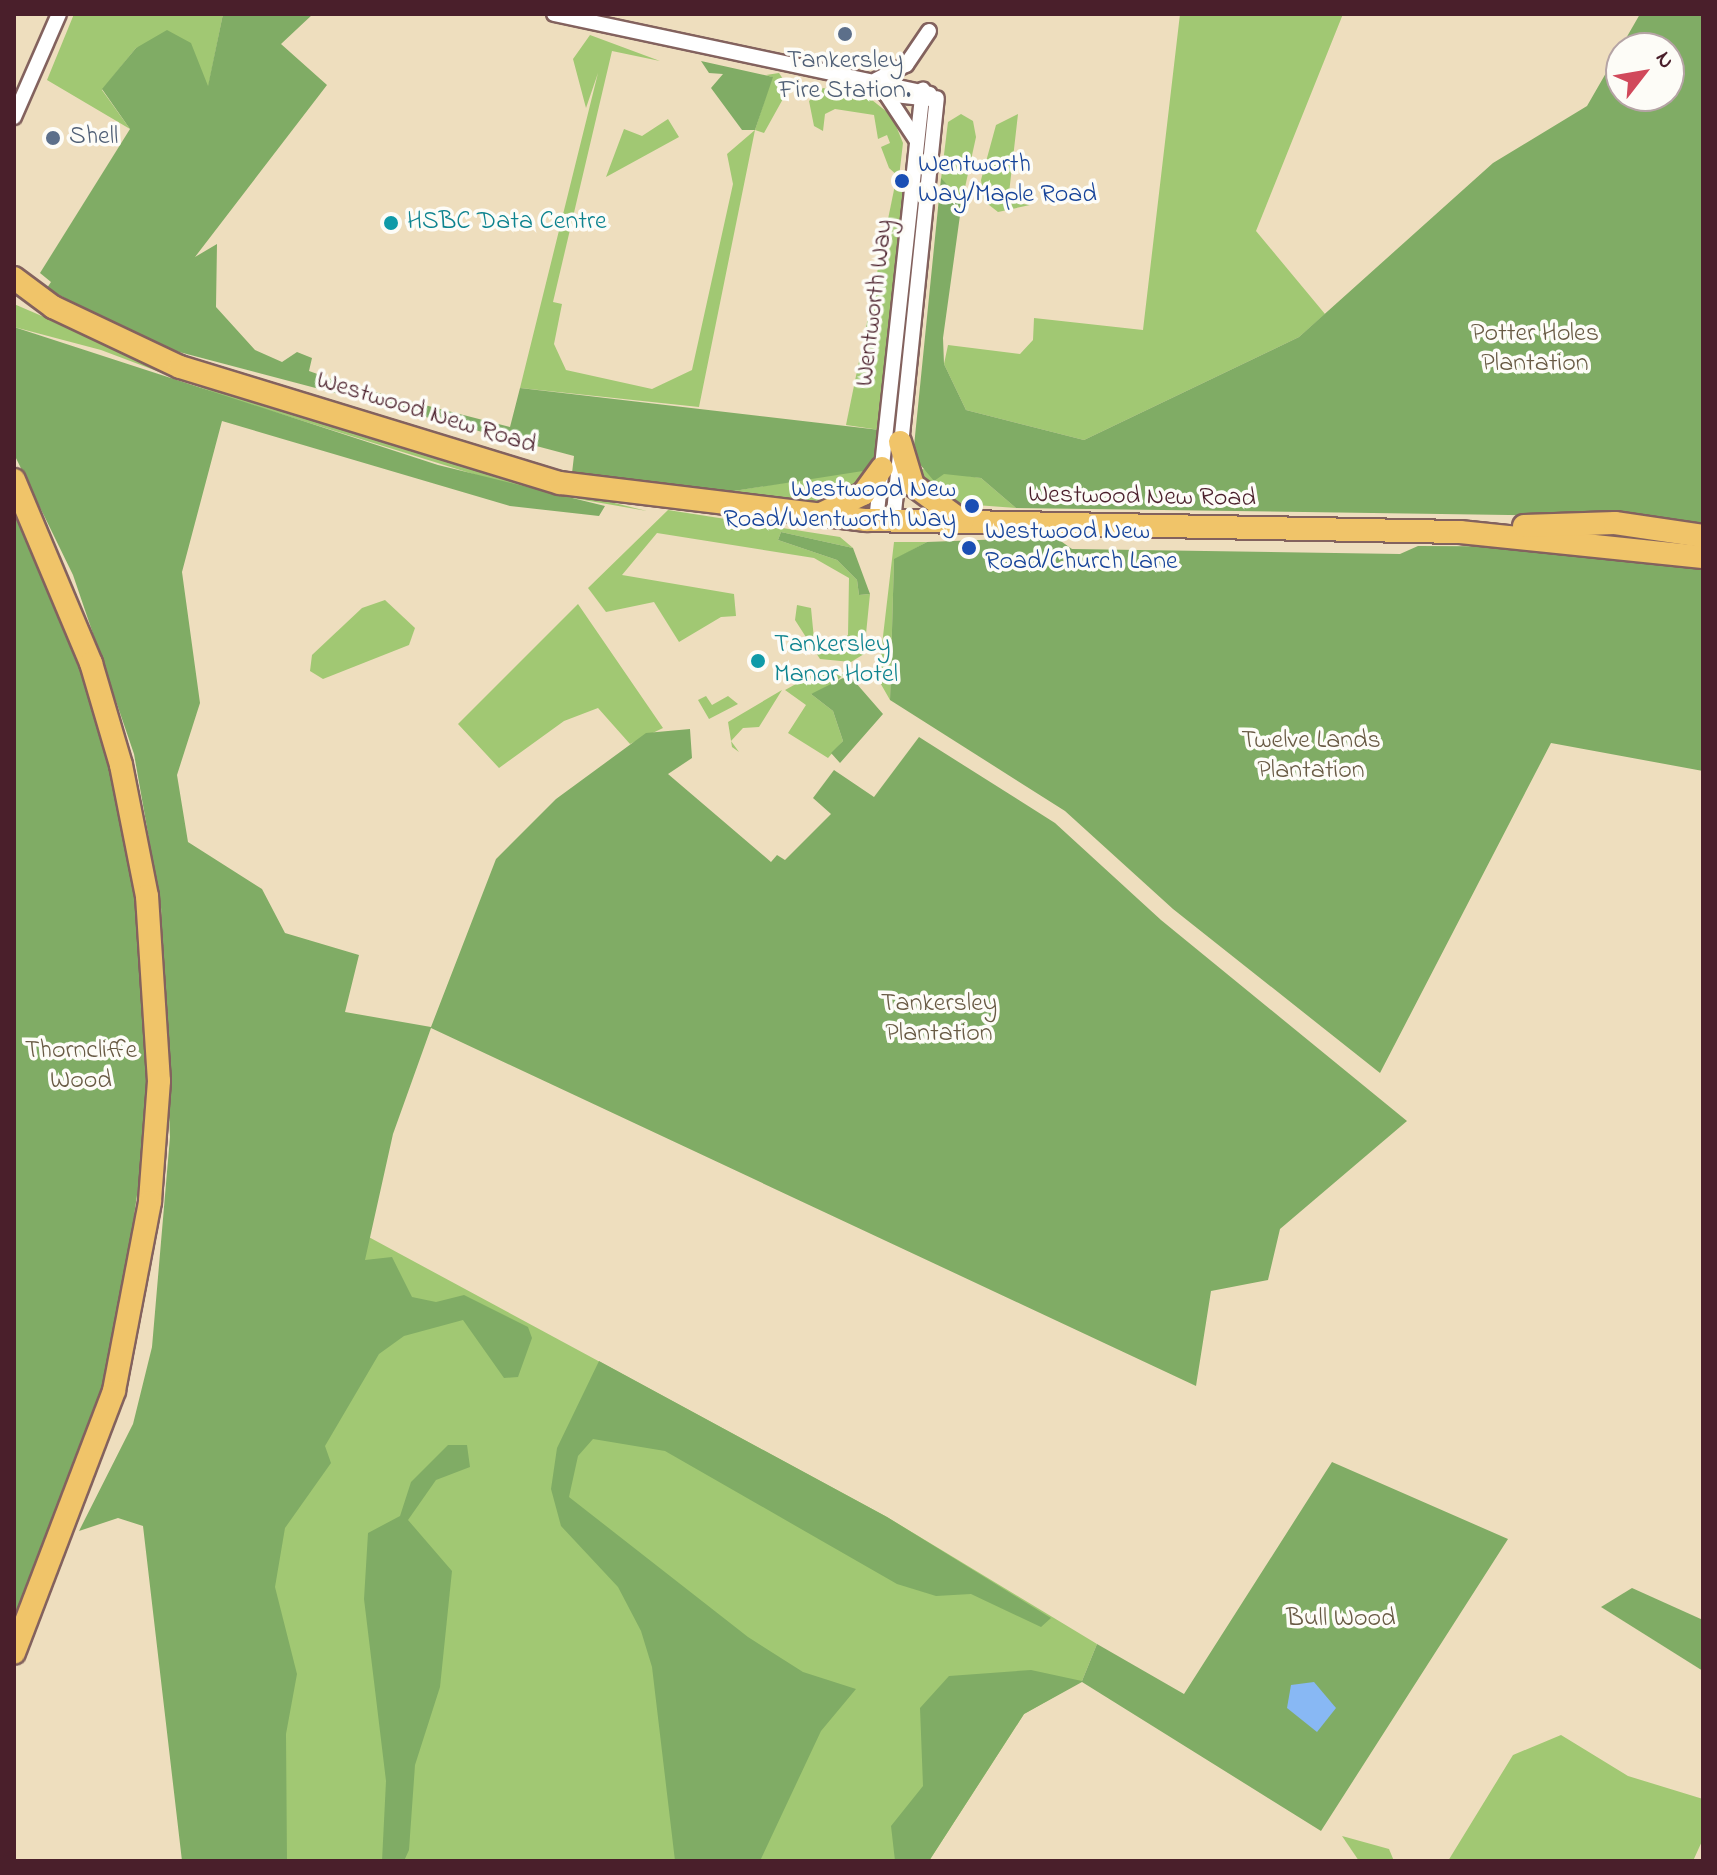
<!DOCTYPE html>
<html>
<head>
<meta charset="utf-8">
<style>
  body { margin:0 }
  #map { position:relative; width:1717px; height:1875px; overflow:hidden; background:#eedebe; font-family:"Indie Flower",sans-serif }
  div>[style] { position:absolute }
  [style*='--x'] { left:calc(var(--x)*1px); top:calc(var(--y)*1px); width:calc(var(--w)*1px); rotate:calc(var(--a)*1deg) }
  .green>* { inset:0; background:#a1c873 }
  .forest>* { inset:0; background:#80ac65 }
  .water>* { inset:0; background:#88b8f4 }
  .roads { filter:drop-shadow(2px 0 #83625e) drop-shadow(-2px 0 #83625e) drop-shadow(0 2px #83625e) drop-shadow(0 -2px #83625e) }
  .minor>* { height:14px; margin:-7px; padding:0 7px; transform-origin:7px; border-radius:7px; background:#fff }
  .highway>* { height:22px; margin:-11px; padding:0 11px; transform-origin:11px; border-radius:11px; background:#f0c469 }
  .dots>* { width:22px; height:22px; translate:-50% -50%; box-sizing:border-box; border:4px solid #fdfcf7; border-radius:50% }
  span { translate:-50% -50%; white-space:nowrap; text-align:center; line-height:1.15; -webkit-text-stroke:7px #fdfcf7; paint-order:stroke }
  .service-label { font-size:26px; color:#4e5e75 }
  .left { translate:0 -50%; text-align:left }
  .transit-label { font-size:26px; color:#164399 }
  .right { translate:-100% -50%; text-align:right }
  .culture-label { font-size:26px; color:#0d838f }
  .street-label { font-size:26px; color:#4a1f2b }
  .park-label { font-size:26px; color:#685a44 }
  .frame { position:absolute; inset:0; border:16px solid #4a1f2b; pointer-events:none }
  .north { position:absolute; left:1605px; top:32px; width:80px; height:80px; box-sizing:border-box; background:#fdfcf7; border:2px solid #b5a4a5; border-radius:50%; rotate:59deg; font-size:22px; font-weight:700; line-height:32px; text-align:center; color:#4a1f2b }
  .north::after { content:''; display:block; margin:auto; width:28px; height:36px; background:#d1495b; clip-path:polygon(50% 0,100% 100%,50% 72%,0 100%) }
</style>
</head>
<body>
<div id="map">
  <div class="green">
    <div style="clip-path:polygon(74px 14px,223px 14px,208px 88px,153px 43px,136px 48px,102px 90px,130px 129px,47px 80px)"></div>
    <div style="clip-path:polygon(1180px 14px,1343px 14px,1256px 231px,1325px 314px,1299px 337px,1084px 440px,966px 410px,944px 364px,948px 345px,1020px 354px,1033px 340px,1034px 318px,1143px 330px)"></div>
    <div style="clip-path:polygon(590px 35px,660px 61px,612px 51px,553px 302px,562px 304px,554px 344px,566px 370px,652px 389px,692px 370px,733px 184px,727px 154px,755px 130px,772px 77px,766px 75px,779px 73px,789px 88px,764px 133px,755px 130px,699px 407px,520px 388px,598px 73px,586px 108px,573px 59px)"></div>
    <div style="clip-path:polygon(823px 88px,872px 100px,892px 116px,903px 143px,899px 177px,889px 168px,881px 147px,890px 143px,887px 135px,878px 139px,874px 115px,835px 109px,825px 114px,823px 131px,814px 126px,809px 101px)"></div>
    <div style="clip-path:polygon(961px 114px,973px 121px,976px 137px,962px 201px,941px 179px,948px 122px)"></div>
    <div style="clip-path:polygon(1018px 114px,1008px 202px,1030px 205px,998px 212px,984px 201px,981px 180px,996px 125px)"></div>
    <div style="clip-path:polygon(668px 119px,679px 137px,606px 177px,624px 129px,642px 136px)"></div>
    <div style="clip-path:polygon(896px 180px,905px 186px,880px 430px,846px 425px)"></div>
    <div style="clip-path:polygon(14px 304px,197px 383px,460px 465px,647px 511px,521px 489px,223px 396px,101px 350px,14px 327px)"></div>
    <div style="clip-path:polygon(913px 456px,922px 469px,981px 478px,1016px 508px,949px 503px,927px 488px)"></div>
    <div style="clip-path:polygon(867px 469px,858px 484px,813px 505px,721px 493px)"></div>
    <div style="clip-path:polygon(668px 510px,840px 537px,853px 548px,781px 532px,778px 540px,837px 560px,857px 580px,859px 595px,870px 594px,864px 654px,851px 662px,820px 659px,795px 620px,797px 605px,811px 608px,814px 639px,838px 643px,848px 635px,849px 578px,814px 558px,657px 533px,622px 575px,734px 594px,736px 616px,721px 617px,679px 642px,654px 602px,606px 612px,588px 588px)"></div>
    <div style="clip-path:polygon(894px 542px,927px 542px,894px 560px,890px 700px,878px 679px)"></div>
    <div style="clip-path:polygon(385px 600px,415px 628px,409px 645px,323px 679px,310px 671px,312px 655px,362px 608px)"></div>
    <div style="clip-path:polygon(578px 604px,663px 728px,630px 744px,598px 708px,564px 721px,499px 768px,458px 724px)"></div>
    <div style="clip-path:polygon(816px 673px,844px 674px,827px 691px,811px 694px,833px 711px,843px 741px,828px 758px,788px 733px,806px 705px,785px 690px)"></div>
    <div style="clip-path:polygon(782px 690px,759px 727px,743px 728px,731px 741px,739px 752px,732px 747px,728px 722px)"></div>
    <div style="clip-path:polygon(706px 696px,712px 705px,728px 696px,738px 704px,709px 719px,698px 700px)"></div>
    <div style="clip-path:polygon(365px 1235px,887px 1517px,1097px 1644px,1082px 1681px,1024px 1714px,929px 1861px,182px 1861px)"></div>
    <div style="clip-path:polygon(1561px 1735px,1628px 1776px,1703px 1799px,1703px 1839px,1693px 1861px,1448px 1861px,1513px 1755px)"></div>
    <div style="clip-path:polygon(1342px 1836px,1389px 1849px,1394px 1861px,1359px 1861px)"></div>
  </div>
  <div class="forest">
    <div style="clip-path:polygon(223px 14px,313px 14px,281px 44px,327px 85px,195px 257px,217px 244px,216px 307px,255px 350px,282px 362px,297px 352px,312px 358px,309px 371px,351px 386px,510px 427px,520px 388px,880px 430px,882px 468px,721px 493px,572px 473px,574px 456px,145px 343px,47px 288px,51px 282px,40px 273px,130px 129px,102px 89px,136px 48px,167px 30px,191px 43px,208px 86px)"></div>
    <div style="clip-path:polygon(evenodd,1640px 14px,1703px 14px,1703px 527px,1585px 516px,1016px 508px,981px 478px,944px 474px,934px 481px,913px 456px,941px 178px,962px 201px,943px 338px,944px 364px,966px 410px,1084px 440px,1299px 337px,1493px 163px,1587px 106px,1640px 14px,1621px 48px,1669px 48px,1669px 96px,1621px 96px,1621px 48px)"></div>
    <div style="clip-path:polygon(701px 61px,773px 77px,755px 130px,742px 130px,711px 88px,723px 74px,709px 73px)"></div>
    <div style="clip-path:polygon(14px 327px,438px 465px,605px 506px,599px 516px,510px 506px,222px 421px,182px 572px,200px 703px,177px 775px,188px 842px,262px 889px,285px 933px,359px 955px,345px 1012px,431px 1027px,496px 859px,556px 799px,646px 733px,690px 729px,692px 758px,668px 774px,771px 862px,777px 855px,785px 860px,831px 814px,813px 798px,834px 770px,874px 797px,919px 737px,1055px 823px,1161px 920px,1407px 1121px,1280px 1229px,1268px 1280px,1211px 1291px,1196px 1386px,431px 1028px,393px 1134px,365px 1260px,392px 1257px,412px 1297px,436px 1302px,464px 1295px,528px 1327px,532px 1338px,518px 1377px,504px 1378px,463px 1320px,404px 1336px,379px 1354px,325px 1446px,331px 1463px,285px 1528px,275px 1587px,297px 1674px,286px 1734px,287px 1861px,182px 1861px,143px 1526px,118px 1518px,79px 1531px,133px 1424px,152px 1347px,170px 1137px,161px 907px,134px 754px,73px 575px,14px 454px)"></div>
    <div style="clip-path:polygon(14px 503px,101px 724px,122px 810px,140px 927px,148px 1118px,111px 1378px,14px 1617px)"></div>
    <div style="clip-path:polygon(781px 532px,853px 548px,870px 594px,859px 595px,857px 580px,837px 560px,778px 540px)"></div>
    <div style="clip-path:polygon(1055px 537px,1072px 549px,1400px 554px,1418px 546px,1611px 547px,1703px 566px,1703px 771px,1551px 743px,1380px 1073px,1173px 909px,1065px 811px,890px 700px,894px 559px,927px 542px)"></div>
    <div style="clip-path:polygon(849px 675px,883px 714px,840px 763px,831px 753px,843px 741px,833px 711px,811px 694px)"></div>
    <div style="clip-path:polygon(599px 1361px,887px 1517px,1051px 1618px,1041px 1627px,971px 1594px,936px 1596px,897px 1584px,665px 1451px,593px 1439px,578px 1456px,569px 1497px,748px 1637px,803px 1672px,856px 1689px,821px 1731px,760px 1861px,675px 1861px,652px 1667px,641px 1631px,618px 1587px,561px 1526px,551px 1489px,557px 1448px)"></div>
    <div style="clip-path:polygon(448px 1445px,467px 1445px,470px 1467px,436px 1480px,408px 1520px,452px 1571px,440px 1687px,415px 1765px,409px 1850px,404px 1861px,382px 1861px,386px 1781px,364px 1599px,368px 1533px,400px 1516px,411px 1482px)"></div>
    <div style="clip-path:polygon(1332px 1462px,1508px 1539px,1321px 1831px,1082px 1682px,1024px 1714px,929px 1861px,895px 1861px,891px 1826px,923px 1786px,920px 1708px,949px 1676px,1031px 1670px,1082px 1681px,1097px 1644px,1184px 1694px)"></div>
    <div style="clip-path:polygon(1632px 1588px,1703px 1620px,1703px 1671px,1601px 1607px)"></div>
  </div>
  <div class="water">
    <div style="clip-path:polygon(1314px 1682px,1336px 1708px,1317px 1732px,1287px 1708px,1291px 1685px)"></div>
  </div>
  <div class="roads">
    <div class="minor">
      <div style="--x:554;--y:14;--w:384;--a:12"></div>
      <div style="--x:876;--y:80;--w:34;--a:-27"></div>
      <div style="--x:906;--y:65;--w:41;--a:-55.9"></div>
      <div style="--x:868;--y:82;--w:22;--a:34"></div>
      <div style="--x:886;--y:94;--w:45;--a:6.3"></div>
      <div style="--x:886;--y:94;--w:56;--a:56.6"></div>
      <div style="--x:14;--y:117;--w:112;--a:-66.4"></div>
      <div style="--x:876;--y:521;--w:434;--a:-83.8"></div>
      <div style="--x:893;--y:522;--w:426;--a:-84.1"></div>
    </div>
    <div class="highway">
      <div style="--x:14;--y:278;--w:49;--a:36.6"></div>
      <div style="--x:53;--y:307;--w:140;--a:25.3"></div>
      <div style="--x:180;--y:367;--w:397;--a:17"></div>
      <div style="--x:560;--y:483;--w:308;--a:6.9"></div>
      <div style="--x:866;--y:520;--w:594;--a:1.16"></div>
      <div style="--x:1460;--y:532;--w:244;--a:5.9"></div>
      <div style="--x:900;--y:442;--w:45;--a:73.2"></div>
      <div style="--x:913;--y:485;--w:61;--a:36.3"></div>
      <div style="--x:14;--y:480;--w:199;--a:67.2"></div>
      <div style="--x:91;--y:663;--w:106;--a:73.6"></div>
      <div style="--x:121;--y:765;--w:134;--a:78.8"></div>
      <div style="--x:147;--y:896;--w:185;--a:86.3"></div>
      <div style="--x:159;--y:1081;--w:121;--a:94.3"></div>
      <div style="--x:150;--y:1202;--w:192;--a:100.8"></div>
      <div style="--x:114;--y:1391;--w:280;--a:110.9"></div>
      <div style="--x:821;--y:514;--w:47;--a:-25.5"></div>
      <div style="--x:863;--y:494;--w:32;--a:-54"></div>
      <div style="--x:1524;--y:526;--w:91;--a:-1.9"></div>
      <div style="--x:1615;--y:523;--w:89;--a:8.4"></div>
    </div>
  </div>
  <div class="dots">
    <div style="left:845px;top:34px;background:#5c6f8a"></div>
    <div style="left:53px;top:138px;background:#5c6f8a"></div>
    <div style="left:902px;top:181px;background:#1a4fb4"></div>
    <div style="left:391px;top:223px;background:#0f9aa8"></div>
    <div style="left:972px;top:506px;background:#1a4fb4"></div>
    <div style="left:969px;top:548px;background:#1a4fb4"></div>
    <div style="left:758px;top:661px;background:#0f9aa8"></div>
  </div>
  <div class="service-label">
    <span style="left:845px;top:77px">Tankersley<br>Fire Station.</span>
    <span class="left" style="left:69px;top:138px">Shell</span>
  </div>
  <div class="transit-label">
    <span class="left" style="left:918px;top:181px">Wentworth<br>Way/Maple Road</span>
    <span class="right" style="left:956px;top:506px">Westwood New<br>Road/Wentworth Way</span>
    <span class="left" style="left:985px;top:548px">Westwood New<br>Road/Church Lane</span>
  </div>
  <div class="culture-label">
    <span class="left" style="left:407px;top:223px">HSBC Data Centre</span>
    <span class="left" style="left:774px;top:661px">Tankersley<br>Manor Hotel</span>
  </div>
  <div class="street-label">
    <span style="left:876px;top:303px;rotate:-83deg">Wentworth Way</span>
    <span style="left:426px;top:414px;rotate:17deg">Westwood New Road</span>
    <span style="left:1142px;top:498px;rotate:1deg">Westwood New Road</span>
  </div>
  <div class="park-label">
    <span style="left:1535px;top:350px">Potter Holes<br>Plantation</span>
    <span style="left:1311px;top:757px">Twelve Lands<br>Plantation</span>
    <span style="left:939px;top:1020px">Tankersley<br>Plantation</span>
    <span style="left:81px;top:1067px">Thorncliffe<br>Wood</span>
    <span style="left:1341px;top:1620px">Bull Wood</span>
  </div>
  <div class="frame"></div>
  <div class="north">N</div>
</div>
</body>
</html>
